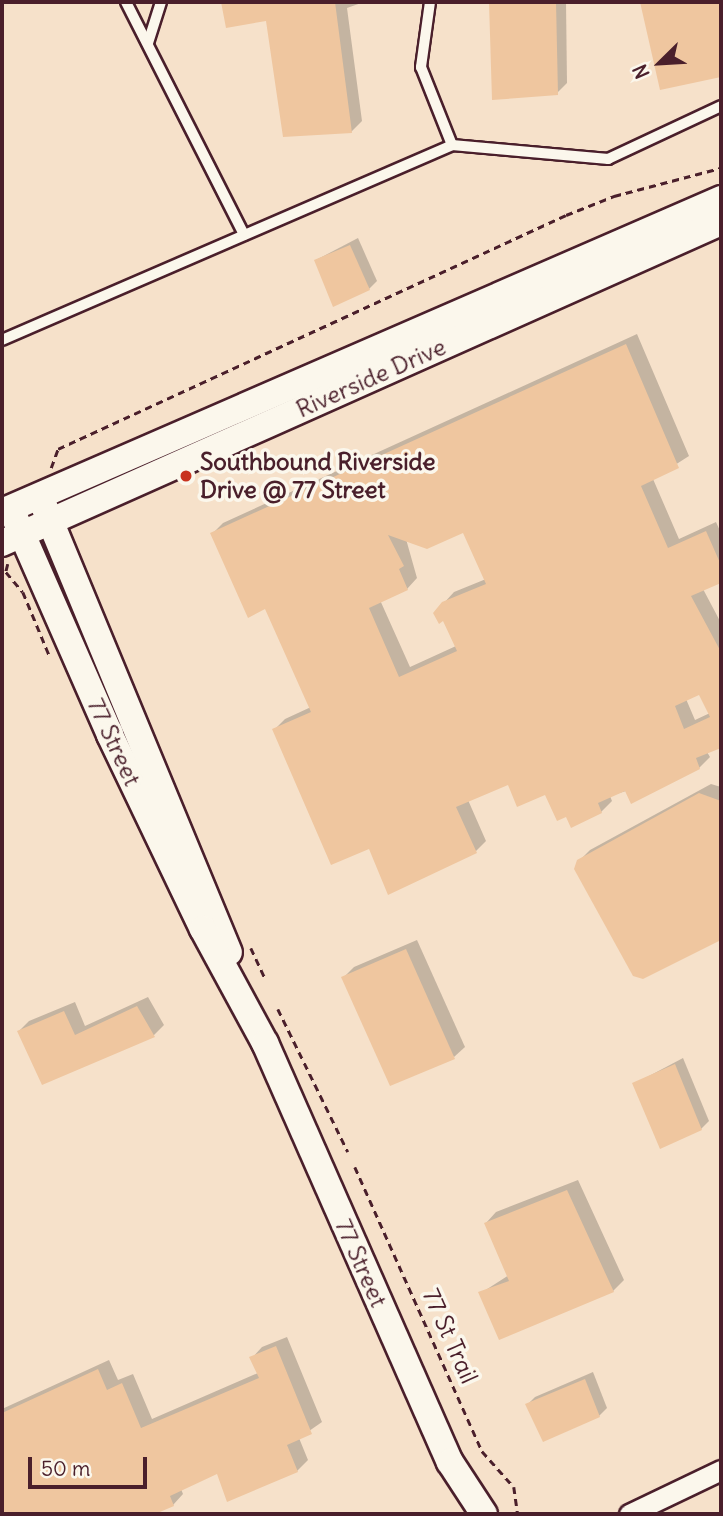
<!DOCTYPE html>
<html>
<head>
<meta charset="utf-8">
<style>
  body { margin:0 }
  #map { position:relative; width:723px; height:1516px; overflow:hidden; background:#f9eddd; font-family:Delius,sans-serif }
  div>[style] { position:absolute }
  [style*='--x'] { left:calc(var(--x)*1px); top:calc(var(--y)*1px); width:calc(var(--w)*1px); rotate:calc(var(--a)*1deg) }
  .built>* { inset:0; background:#f6e1ca }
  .shadow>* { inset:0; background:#0003 }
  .building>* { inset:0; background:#efc69f }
  .path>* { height:2.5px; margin-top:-1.25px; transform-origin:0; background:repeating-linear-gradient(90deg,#4a1f2b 0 7px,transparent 0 12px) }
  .roads { filter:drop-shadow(2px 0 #4a1f2b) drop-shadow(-2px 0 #4a1f2b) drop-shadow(0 2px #4a1f2b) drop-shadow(0 -2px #4a1f2b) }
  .lane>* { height:10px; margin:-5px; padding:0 5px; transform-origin:5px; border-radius:5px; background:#fbf7ec }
  .street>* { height:19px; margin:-9.5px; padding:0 9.5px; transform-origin:9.5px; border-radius:9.5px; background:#fbf7ec }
  .secondary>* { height:26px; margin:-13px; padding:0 13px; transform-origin:13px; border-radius:13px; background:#fbf7ec }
  .dots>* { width:19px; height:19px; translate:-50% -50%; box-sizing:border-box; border:4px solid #fbf7ec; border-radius:50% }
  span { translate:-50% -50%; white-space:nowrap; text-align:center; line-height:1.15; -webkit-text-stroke:7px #fbf7ec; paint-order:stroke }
  .street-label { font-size:24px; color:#4a1f2b }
  .poi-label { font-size:24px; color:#4a1f2b; font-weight:700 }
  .left { translate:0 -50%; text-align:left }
  .frame { position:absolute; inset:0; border:4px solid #4a1f2b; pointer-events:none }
  .north { position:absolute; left:625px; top:28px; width:70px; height:70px; -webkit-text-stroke:5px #fbf7ec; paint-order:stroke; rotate:246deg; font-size:19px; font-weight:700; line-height:28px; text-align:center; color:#4a1f2b }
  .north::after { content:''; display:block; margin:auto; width:24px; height:32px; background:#4a1f2b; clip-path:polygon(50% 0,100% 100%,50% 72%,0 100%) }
  .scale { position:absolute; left:28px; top:1457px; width:119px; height:32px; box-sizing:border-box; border:4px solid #4a1f2b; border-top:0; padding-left:9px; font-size:21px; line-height:24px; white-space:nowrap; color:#4a1f2b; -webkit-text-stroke:5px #fbf7ec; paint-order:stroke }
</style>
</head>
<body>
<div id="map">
  <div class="built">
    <div style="clip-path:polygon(2px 2px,721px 2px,721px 1514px,2px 1514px)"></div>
  </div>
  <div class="shadow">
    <div style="clip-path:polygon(223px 2px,364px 2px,347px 8px,362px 121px,351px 132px,268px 19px,227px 26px)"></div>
    <div style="clip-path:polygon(491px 2px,566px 2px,567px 83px,557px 93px,494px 98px)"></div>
    <div style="clip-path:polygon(642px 2px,721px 2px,721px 75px,661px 88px)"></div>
    <div style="clip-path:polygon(358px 238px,377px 281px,369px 289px,316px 260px)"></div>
    <div style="clip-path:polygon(evenodd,637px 334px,689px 456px,653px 479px,679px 539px,716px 522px,721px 533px,721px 581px,703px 589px,721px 623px,721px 746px,707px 752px,710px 757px,699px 768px,610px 796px,612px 801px,601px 812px,567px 815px,546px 793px,508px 783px,468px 800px,486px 841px,475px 852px,370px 847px,275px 729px,285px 719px,311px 707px,266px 607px,212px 534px,223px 523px,637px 334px,464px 530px,486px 579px,454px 592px,443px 604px,456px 646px,410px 667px,380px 600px,407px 589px,417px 578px,406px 539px,464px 530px,637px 334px,700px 692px,710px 713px,695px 720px,686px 699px,700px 692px)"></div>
    <div style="clip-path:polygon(711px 784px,721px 787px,721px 938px,643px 977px,579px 861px,590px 850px)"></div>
    <div style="clip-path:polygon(417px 940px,465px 1047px,454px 1057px,343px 978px,354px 967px)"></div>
    <div style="clip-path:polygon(148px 997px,164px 1025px,154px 1035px,43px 1082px,19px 1031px,29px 1021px,75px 1002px,85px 1026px)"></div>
    <div style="clip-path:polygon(683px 1058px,709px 1121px,701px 1129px,634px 1084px)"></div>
    <div style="clip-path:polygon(578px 1180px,624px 1280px,613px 1291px,500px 1338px,481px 1293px,509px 1275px,486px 1223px,496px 1212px)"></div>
    <div style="clip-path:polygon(287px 1337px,322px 1422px,299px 1438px,308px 1460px,297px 1471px,218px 1472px,181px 1489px,183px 1494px,173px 1505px,150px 1514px,2px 1514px,2px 1409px,109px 1360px,118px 1380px,133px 1374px,152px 1419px,258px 1373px,252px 1358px,262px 1347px)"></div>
    <div style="clip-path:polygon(593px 1372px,607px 1408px,599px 1416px,527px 1405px,535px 1397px)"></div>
  </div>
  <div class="building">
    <div style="clip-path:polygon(221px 2px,335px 2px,352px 133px,283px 137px,266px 21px,226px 28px)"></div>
    <div style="clip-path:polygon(489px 2px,556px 2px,558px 95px,492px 100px)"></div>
    <div style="clip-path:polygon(640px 2px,721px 2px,721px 77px,660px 90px)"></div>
    <div style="clip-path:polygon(350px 245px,370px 290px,333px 307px,314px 260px)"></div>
    <div style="clip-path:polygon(evenodd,626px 344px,679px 468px,641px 486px,668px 548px,706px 531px,721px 565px,721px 583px,691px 596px,721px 652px,721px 748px,696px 758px,700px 769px,631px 804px,625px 791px,598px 803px,602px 813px,571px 828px,566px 817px,557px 821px,545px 795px,517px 807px,508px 785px,456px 807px,477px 853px,388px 895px,369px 849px,331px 865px,272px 729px,311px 712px,265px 609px,248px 618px,210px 533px,626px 344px,463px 533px,486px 584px,442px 602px,433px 613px,439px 624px,443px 621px,457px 651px,399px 677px,369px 608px,408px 590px,399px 569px,404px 566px,388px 535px,427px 549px,463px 533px,626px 344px,699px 695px,710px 717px,684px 729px,675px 706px,699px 695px)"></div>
    <div style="clip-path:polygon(699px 793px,721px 801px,721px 940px,643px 979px,633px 976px,574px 869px,577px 860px)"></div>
    <div style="clip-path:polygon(406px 949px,455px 1059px,390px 1086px,341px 977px)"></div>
    <div style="clip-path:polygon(137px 1006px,155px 1037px,42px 1085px,17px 1031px,64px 1011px,75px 1035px)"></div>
    <div style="clip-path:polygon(675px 1064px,702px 1130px,660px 1149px,632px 1083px)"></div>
    <div style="clip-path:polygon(567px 1190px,614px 1292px,499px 1340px,478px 1292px,509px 1281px,484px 1223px)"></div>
    <div style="clip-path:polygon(276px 1346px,312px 1434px,287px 1445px,298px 1472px,227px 1502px,217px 1474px,170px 1496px,174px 1506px,155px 1514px,2px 1514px,2px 1413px,98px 1369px,107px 1390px,122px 1383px,141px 1428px,259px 1378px,249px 1357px)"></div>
    <div style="clip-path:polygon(585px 1379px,600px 1417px,543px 1442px,525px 1404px)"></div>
  </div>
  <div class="path">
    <div style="--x:51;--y:468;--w:20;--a:-70"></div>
    <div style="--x:58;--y:449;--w:559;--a:-24.73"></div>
    <div style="--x:566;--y:215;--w:52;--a:-21.6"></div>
    <div style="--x:614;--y:196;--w:111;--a:-14.7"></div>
    <div style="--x:8;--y:564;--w:8;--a:104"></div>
    <div style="--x:6;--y:572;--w:26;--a:50"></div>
    <div style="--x:23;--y:592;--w:70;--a:67.4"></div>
    <div style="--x:251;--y:948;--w:35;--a:65"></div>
    <div style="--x:278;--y:1009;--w:159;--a:63.9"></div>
    <div style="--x:355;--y:1167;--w:311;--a:65.9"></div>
    <div style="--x:482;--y:1451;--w:48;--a:48.4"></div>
    <div style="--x:514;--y:1487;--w:27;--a:82"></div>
  </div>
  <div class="roads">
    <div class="lane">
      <div style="--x:126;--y:2;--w:261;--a:63.1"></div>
      <div style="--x:430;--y:2;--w:66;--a:97.9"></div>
      <div style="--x:421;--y:67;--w:84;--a:68.3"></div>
      <div style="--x:148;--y:43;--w:43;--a:-72.4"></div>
      <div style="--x:2;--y:340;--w:490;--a:-23.4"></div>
      <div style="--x:452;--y:145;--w:157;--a:5.1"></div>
      <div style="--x:608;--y:159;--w:125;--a:-25.1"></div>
    </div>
    <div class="street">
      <div style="--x:629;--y:1514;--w:102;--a:-25.6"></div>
    </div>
    <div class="secondary">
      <div style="--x:44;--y:506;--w:483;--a:67.5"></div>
      <div style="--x:11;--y:509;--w:247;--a:66.3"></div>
      <div style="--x:110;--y:735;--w:215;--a:64.4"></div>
      <div style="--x:203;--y:929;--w:130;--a:61.5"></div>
      <div style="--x:265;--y:1043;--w:458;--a:66.2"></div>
      <div style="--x:450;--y:1462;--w:62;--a:56.8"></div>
      <div style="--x:2;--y:512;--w:784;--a:-23.52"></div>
      <div style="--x:2;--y:543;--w:787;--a:-24.06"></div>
    </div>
  </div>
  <div class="dots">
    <div style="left:186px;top:476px;background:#c8321e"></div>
  </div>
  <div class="street-label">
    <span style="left:371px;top:378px;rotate:-24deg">Riverside Drive</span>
    <span style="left:114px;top:742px;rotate:65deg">77 Street</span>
    <span style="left:361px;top:1263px;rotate:66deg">77 Street</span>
    <span style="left:450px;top:1336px;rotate:66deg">77 St Trail</span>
  </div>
  <div class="poi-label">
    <span class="left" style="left:200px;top:476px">Southbound Riverside<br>Drive @ 77 Street</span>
  </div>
  <div class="frame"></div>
  <div class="north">N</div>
  <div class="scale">50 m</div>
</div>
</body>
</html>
